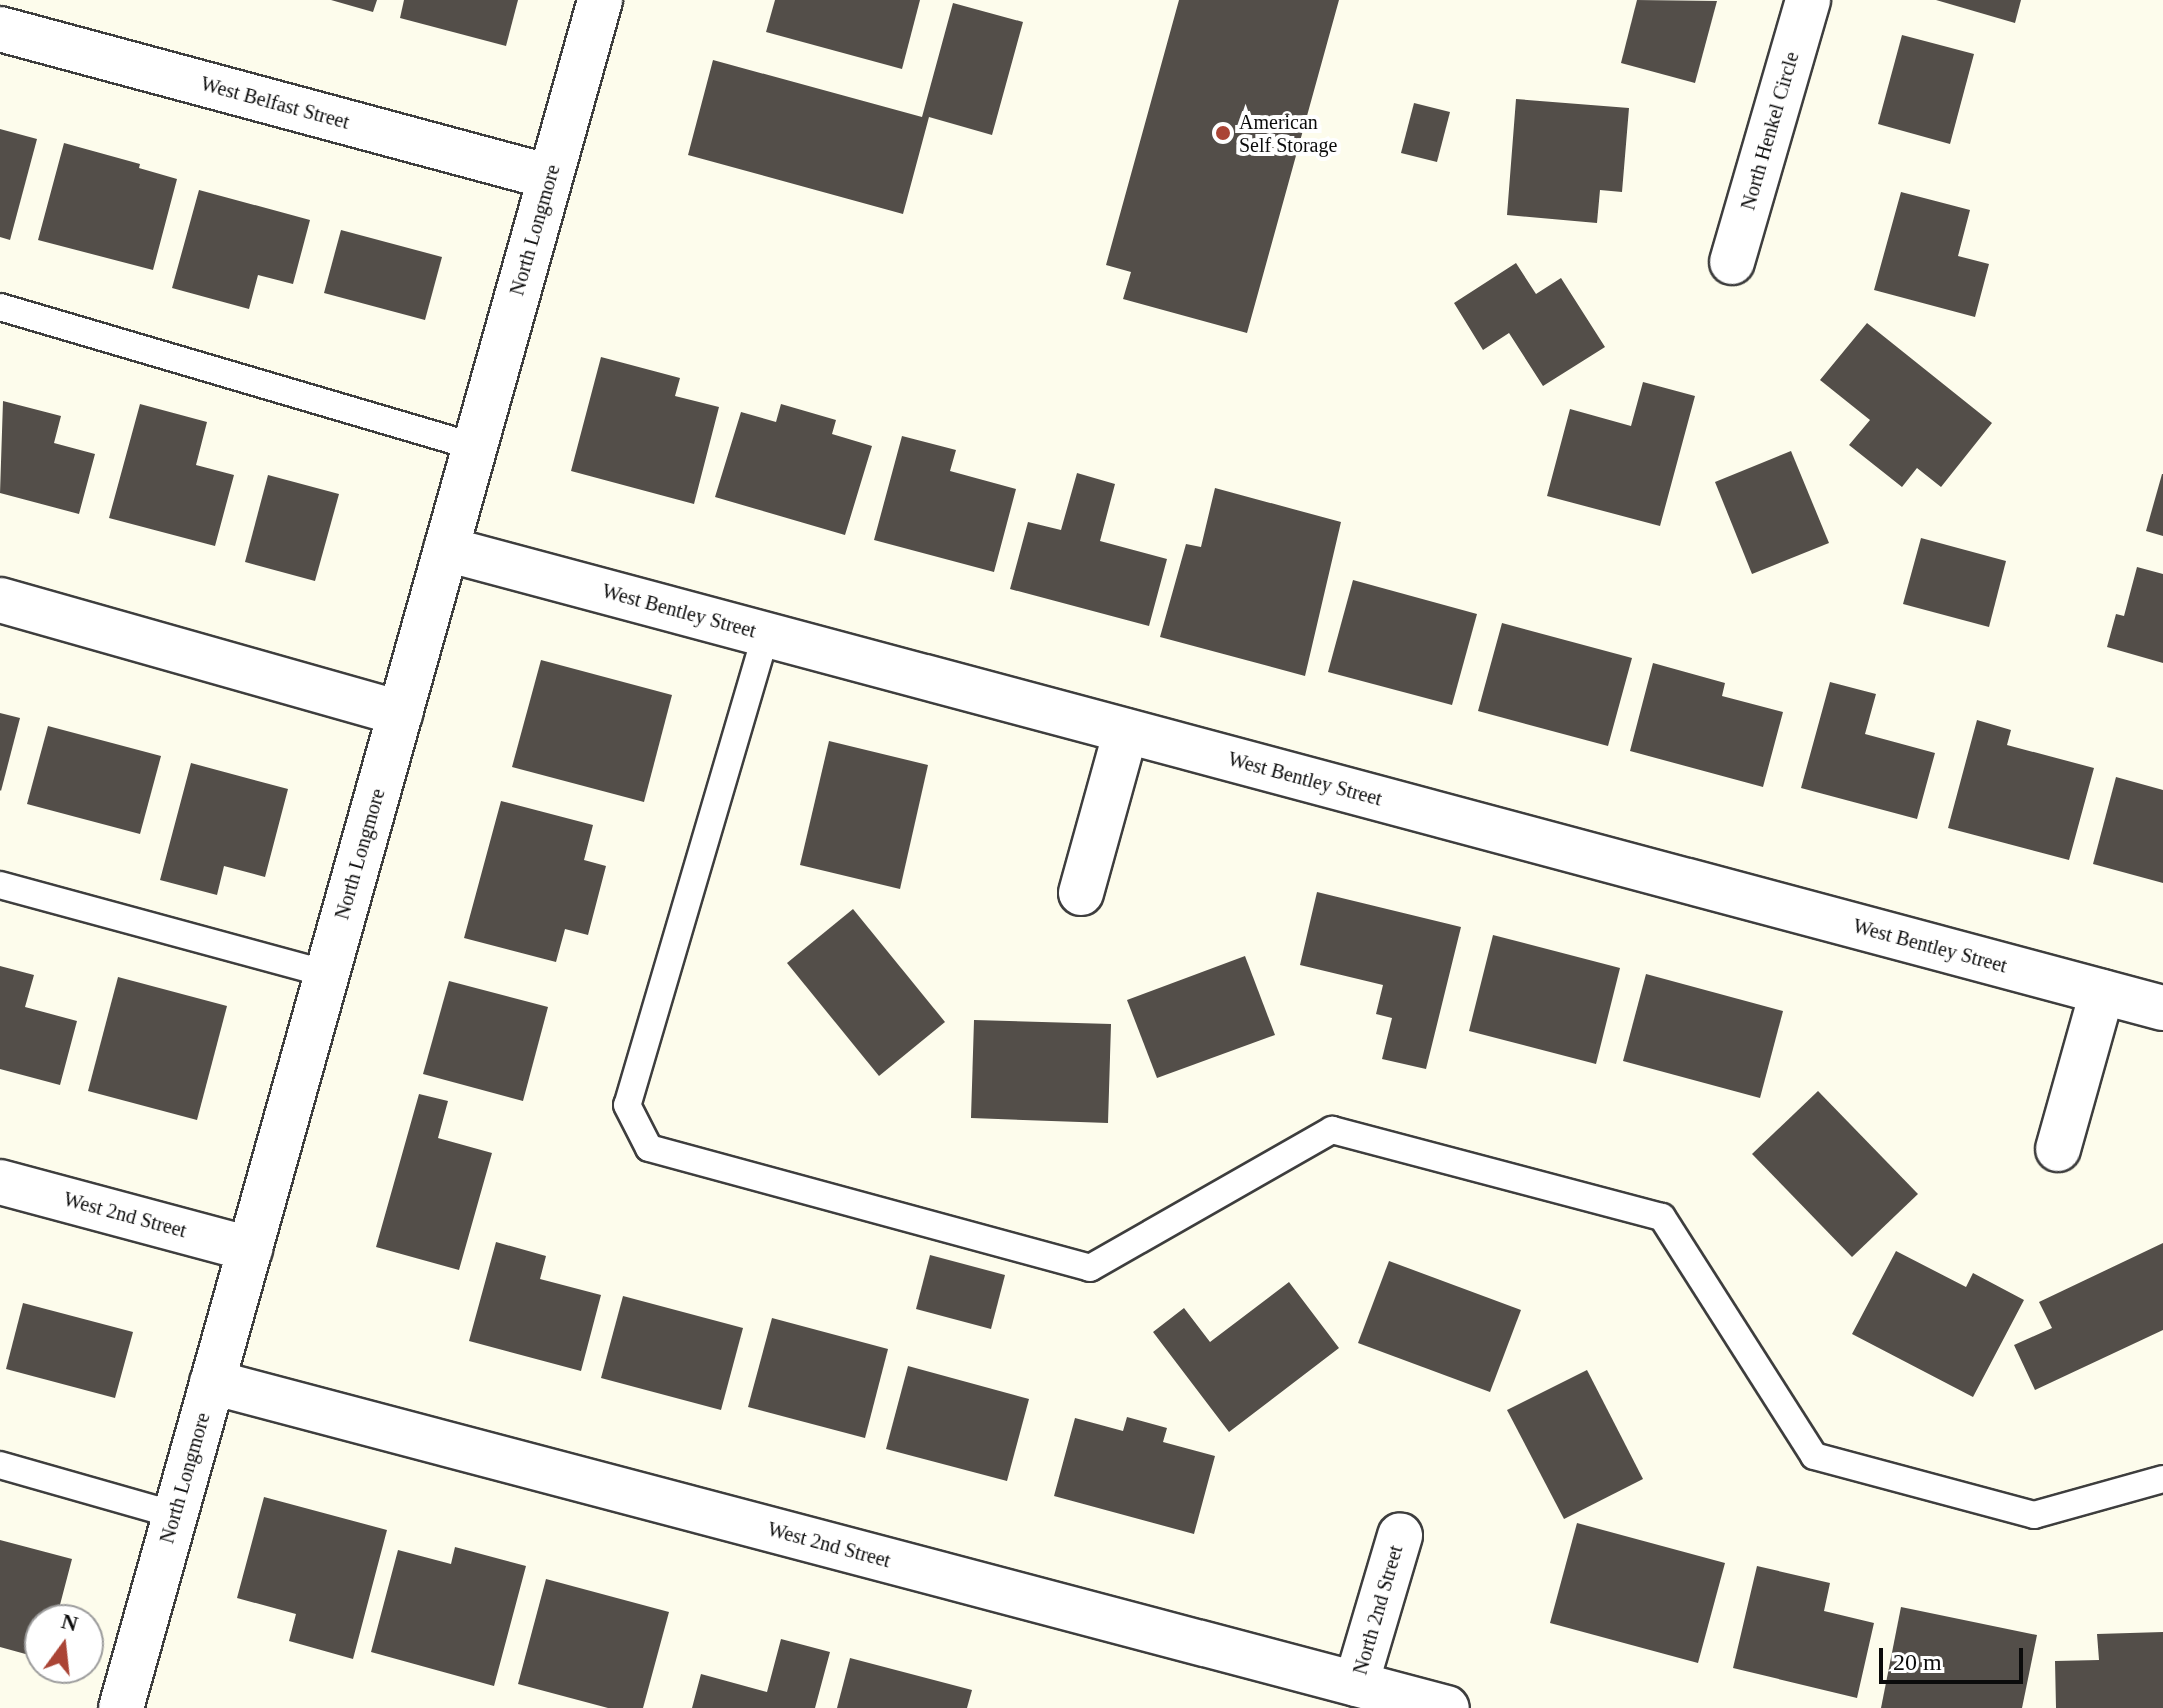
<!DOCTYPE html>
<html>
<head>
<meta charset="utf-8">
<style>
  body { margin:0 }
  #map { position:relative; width:2163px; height:1708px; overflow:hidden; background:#fdfcec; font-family:"Times New Roman",serif }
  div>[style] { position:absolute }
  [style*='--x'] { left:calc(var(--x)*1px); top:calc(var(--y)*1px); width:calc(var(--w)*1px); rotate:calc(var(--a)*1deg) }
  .building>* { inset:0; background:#534e49 }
  .roads { filter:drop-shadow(2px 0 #3e3e3e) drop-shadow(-2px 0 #3e3e3e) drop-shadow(0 2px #3e3e3e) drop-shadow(0 -2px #3e3e3e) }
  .service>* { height:26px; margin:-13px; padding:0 13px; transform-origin:13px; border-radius:13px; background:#fff }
  .minor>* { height:44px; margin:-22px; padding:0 22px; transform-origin:22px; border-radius:22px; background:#fff }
  .tertiary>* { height:44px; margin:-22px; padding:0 22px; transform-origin:22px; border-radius:22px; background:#fff }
  .dots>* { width:22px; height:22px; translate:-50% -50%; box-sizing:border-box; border:4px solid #fff; border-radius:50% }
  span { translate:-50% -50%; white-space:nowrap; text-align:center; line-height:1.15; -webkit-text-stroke:8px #fff; paint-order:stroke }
  .street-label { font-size:20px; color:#0b0b0b }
  .poi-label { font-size:20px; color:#0b0b0b }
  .left { translate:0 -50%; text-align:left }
  .north { position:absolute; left:24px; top:1604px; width:80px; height:80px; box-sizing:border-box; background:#fff; border:2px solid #9d9d9d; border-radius:50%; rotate:15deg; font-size:22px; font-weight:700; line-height:32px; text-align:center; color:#0b0b0b }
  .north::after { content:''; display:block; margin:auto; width:28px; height:36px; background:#aa4435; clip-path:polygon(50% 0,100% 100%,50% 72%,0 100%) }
  .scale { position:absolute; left:1879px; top:1648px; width:144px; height:36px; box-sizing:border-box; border:4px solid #0b0b0b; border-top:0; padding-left:10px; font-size:24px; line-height:28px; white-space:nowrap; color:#0b0b0b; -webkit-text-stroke:6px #fff; paint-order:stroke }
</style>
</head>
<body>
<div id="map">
  <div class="building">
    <div style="clip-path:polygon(331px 0,377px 0,373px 12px)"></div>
    <div style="clip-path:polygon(404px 0,518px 0,506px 46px,400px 18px)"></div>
    <div style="clip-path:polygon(775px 0,920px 0,902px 69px,766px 32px)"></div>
    <div style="clip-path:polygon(1179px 0,1339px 0,1247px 333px,1123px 299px,1131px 272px,1106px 265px)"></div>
    <div style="clip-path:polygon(1637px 0,1717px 1px,1695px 83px,1621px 63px)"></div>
    <div style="clip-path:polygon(1936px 0,2021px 0,2015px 23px)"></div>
    <div style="clip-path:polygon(953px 3px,1023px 22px,992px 135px,929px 117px,903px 214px,688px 155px,713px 60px,922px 117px)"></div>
    <div style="clip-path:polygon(1902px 35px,1974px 54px,1950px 144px,1878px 124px)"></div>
    <div style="clip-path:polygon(1516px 99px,1629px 108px,1622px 192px,1600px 190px,1597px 223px,1507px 215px)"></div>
    <div style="clip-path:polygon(1414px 103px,1450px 112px,1437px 162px,1401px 153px)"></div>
    <div style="clip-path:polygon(0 129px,37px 139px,10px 240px,0 237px)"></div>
    <div style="clip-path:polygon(64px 143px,140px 164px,139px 168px,177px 179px,153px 270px,38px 240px)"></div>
    <div style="clip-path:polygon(199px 190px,310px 220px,293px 284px,258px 275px,249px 309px,172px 288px)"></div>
    <div style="clip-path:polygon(1901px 192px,1970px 210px,1958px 256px,1989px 264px,1975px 317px,1874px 290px)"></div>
    <div style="clip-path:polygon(341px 230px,442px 257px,425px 320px,324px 293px)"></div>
    <div style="clip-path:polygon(1516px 263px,1536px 294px,1561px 278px,1605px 347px,1543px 386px,1509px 333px,1483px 350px,1454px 303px)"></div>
    <div style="clip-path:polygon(1867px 323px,1992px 423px,1941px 487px,1917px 468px,1902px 487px,1849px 445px,1870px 420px,1820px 380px)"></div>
    <div style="clip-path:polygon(601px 357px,680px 378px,675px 396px,719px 407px,694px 504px,571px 471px)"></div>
    <div style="clip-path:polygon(1643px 382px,1695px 396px,1660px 526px,1547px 496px,1570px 409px,1631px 426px)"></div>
    <div style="clip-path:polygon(3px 401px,61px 416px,54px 443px,95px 454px,79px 514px,0 493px)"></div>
    <div style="clip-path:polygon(140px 404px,207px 422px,196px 465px,234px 475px,215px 546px,109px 518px)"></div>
    <div style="clip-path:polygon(781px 404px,836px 420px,832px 434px,872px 446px,845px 535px,715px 497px,741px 412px,776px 422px)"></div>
    <div style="clip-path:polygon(902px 436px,956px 450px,950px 471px,1016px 489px,994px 572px,874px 540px)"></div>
    <div style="clip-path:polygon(1791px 451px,1829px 543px,1752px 574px,1715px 482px)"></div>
    <div style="clip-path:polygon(1077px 473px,1115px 484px,1100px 541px,1167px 559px,1149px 626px,1010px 589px,1028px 522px,1061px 530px)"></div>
    <div style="clip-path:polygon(2162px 474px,2163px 474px,2163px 536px,2146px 531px)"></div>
    <div style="clip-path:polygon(268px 475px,339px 494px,315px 581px,245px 562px)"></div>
    <div style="clip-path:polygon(1215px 488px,1341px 522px,1305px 676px,1160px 637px,1186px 544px,1201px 547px)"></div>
    <div style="clip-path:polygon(1921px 538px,2006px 561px,1989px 627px,1903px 604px)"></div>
    <div style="clip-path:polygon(2137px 567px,2163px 574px,2163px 663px,2107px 647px,2116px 614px,2124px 616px)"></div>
    <div style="clip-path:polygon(1353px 580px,1477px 614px,1452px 705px,1328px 672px)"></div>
    <div style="clip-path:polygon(1502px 623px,1632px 658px,1608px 746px,1478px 711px)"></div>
    <div style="clip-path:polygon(541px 660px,672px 695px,644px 802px,512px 767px)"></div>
    <div style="clip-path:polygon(1653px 663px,1725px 683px,1722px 696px,1783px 712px,1763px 787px,1630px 751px)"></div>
    <div style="clip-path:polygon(1830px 682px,1876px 694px,1865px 734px,1935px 753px,1917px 819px,1801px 788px)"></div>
    <div style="clip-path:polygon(0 713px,20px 718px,1px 791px,0 790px)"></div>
    <div style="clip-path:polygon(1977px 720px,2011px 730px,2007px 745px,2094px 768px,2069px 860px,1948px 828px)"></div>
    <div style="clip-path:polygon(48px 726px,161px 756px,140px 834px,27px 804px)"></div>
    <div style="clip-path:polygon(829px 741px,928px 765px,900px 889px,800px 865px)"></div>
    <div style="clip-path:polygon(191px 763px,288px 789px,265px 877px,224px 866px,217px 895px,160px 880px)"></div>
    <div style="clip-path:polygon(2116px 777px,2163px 790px,2163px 883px,2093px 864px)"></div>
    <div style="clip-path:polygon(501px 801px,593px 825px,584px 860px,606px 866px,588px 935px,565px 929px,556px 962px,464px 938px)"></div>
    <div style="clip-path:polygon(1317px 892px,1461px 927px,1426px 1069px,1382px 1059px,1392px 1018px,1376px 1014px,1383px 985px,1300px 965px)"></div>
    <div style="clip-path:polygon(853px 909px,945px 1022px,879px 1076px,787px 963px)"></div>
    <div style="clip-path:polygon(1493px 935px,1620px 968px,1596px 1064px,1469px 1031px)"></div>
    <div style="clip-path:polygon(1245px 956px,1275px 1035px,1157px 1078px,1127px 1000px)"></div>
    <div style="clip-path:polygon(0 966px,34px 975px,25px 1007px,77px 1021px,60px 1085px,0 1069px)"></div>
    <div style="clip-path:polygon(1646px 974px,1783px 1011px,1760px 1098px,1623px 1061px)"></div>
    <div style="clip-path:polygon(118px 977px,227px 1006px,197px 1120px,88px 1091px)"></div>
    <div style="clip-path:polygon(449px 981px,548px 1007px,523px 1101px,423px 1074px)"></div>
    <div style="clip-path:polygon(974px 1020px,1111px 1024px,1108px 1123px,971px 1118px)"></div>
    <div style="clip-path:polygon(1818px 1091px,1918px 1194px,1852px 1257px,1752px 1154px)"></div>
    <div style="clip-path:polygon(419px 1094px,448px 1101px,438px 1138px,492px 1153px,459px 1270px,376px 1247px)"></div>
    <div style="clip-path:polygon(496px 1242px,546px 1256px,540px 1279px,601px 1295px,581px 1371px,469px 1341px)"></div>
    <div style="clip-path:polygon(2163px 1243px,2163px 1330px,2035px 1390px,2014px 1345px,2052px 1328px,2039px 1302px)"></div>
    <div style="clip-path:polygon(1896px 1251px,1966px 1287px,1973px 1273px,2024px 1300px,1973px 1397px,1852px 1334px)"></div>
    <div style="clip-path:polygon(930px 1255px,1005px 1275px,991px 1329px,916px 1309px)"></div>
    <div style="clip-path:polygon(1389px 1261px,1521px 1310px,1490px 1392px,1358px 1343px)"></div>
    <div style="clip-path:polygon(1289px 1282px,1339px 1348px,1229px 1432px,1153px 1332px,1184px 1308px,1210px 1342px)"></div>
    <div style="clip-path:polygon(623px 1296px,743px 1328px,721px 1410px,601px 1378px)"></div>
    <div style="clip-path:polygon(23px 1303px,133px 1332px,115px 1398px,6px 1369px)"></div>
    <div style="clip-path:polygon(772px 1318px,888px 1349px,865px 1438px,748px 1407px)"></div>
    <div style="clip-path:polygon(908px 1366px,1029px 1399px,1007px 1481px,886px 1449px)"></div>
    <div style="clip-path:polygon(1587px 1370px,1643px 1479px,1564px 1519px,1507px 1410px)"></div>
    <div style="clip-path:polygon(1127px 1417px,1167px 1428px,1163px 1442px,1215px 1456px,1194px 1534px,1054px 1496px,1075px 1418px,1123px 1431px)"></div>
    <div style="clip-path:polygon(264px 1497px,387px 1530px,353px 1659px,289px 1641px,296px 1614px,237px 1598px)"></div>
    <div style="clip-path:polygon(1577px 1523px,1725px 1563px,1698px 1663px,1550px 1623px)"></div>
    <div style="clip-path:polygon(0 1540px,72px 1559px,56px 1620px,40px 1620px,40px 1658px,0 1647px)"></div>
    <div style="clip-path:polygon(455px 1547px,526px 1566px,494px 1686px,371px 1652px,398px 1550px,451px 1564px)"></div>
    <div style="clip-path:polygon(1757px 1566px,1830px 1583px,1824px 1611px,1874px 1623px,1857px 1698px,1733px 1668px)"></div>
    <div style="clip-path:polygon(546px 1579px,669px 1612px,643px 1708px,608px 1708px,518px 1684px)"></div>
    <div style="clip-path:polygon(1901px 1607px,2037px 1635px,2022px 1708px,1881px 1708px)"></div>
    <div style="clip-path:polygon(2163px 1632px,2163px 1708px,2056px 1708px,2055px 1661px,2099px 1660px,2097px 1634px)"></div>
    <div style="clip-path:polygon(781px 1639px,830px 1652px,815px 1708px,692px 1708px,701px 1674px,767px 1692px)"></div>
    <div style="clip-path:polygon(850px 1658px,972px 1690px,967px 1708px,837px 1708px)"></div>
  </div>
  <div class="roads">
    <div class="service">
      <div style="--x:0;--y:307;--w:495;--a:16.4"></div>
      <div style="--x:766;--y:634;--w:491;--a:106.4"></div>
      <div style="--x:627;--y:1105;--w:48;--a:62.9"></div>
      <div style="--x:649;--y:1148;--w:457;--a:15.2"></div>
      <div style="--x:1090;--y:1268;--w:279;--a:-29.7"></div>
      <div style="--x:1332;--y:1130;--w:341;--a:14.8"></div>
      <div style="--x:1662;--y:1217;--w:283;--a:57.5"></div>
      <div style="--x:1814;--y:1456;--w:228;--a:15"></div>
      <div style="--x:2034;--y:1515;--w:134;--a:-15.6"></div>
      <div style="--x:0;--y:885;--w:339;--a:15.2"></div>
      <div style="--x:0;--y:1465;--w:182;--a:15.9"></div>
    </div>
    <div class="minor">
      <div style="--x:0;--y:29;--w:570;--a:15.06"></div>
      <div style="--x:1732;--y:262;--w:273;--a:-73.8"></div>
      <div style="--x:446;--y:549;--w:1777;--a:14.97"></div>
      <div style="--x:0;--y:600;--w:416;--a:15.8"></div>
      <div style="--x:1081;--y:893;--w:168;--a:-74.5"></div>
      <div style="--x:2058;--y:1149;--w:163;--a:-74.3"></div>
      <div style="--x:0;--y:1182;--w:259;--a:15"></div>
      <div style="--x:212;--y:1382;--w:1277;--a:14.79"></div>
      <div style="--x:1356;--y:1684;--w:155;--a:-73.5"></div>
    </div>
    <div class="tertiary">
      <div style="--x:121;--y:1708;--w:1774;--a:-74.33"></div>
    </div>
  </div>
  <div class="dots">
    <div style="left:1223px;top:133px;background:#aa4435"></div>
  </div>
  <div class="street-label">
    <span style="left:275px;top:103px;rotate:15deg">West Belfast Street</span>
    <span style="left:1770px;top:131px;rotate:-74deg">North Henkel Circle</span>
    <span style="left:535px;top:230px;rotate:-74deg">North Longmore</span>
    <span style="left:679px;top:611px;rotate:15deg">West Bentley Street</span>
    <span style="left:1305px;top:779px;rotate:15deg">West Bentley Street</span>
    <span style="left:360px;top:854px;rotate:-74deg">North Longmore</span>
    <span style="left:1930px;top:946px;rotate:15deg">West Bentley Street</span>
    <span style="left:125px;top:1215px;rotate:15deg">West 2nd Street</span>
    <span style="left:185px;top:1478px;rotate:-74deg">North Longmore</span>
    <span style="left:829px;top:1545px;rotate:15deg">West 2nd Street</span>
    <span style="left:1378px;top:1610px;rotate:-74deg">North 2nd Street</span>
  </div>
  <div class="poi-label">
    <span class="left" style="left:1239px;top:134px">American<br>Self Storage</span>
  </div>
  <div class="north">N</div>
  <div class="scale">20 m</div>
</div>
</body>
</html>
